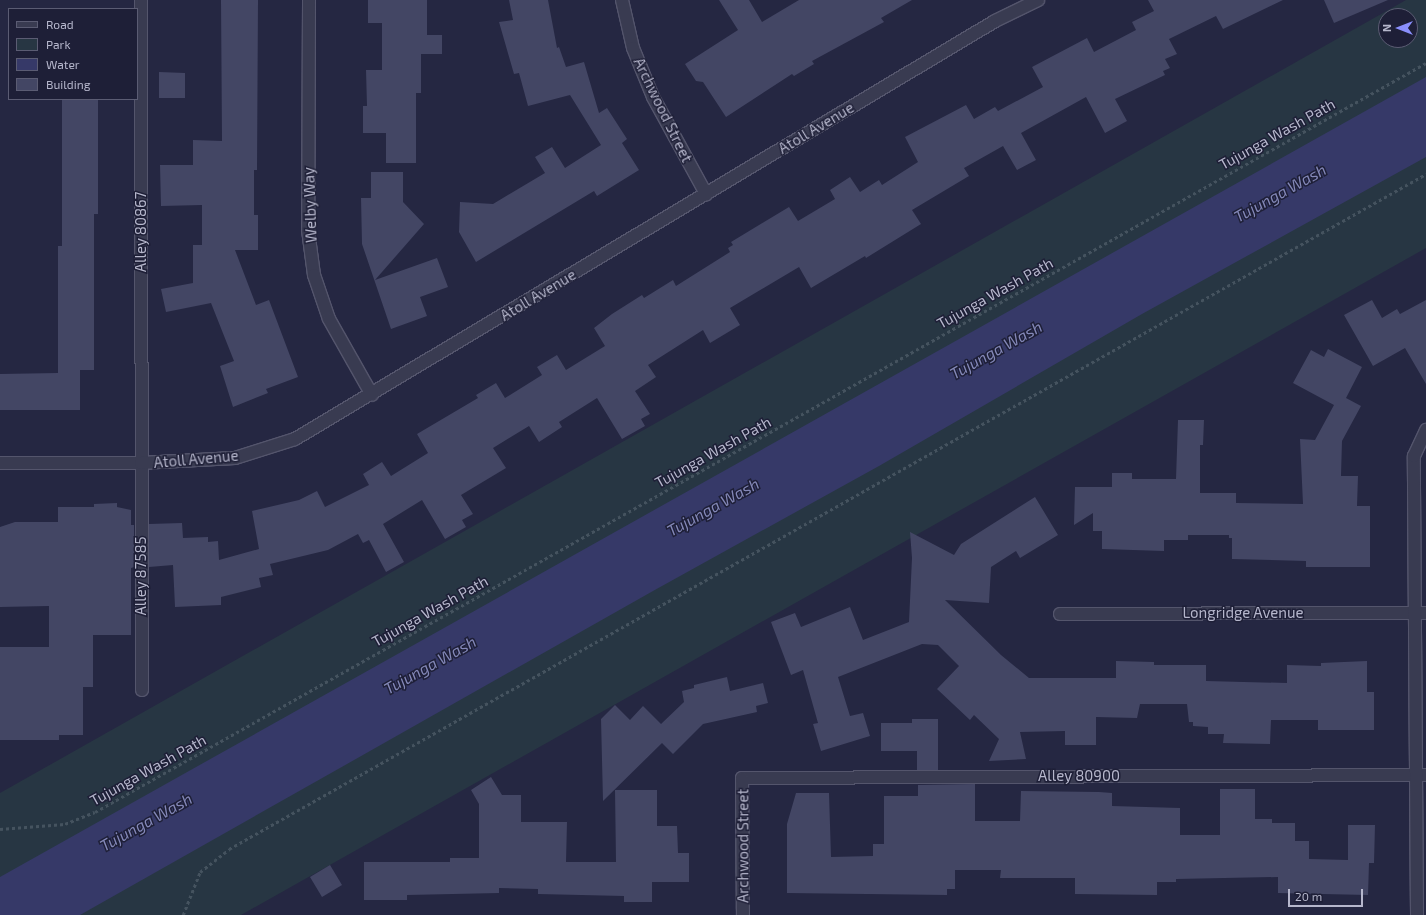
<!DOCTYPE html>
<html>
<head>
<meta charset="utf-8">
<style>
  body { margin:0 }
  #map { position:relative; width:1426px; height:915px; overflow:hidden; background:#252742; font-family:"Exo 2",sans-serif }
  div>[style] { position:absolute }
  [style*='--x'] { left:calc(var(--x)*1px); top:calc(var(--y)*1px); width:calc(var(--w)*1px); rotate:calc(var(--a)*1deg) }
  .green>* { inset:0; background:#273643 }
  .water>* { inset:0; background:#363968 }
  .building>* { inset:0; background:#434664 }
  .path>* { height:2.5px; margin-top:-1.25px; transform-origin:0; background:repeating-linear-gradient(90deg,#45535f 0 3px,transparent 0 6px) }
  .roads { filter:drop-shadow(1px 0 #54556c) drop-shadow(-1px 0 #54556c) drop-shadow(0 1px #54556c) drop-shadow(0 -1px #54556c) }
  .service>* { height:12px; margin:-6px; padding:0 6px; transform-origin:6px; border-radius:6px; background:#393b51 }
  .minor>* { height:12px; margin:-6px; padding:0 6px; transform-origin:6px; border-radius:6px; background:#393b51 }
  span { translate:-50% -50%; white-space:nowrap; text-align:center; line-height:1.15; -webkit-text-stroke:3px #1e1f37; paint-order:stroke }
  .street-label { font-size:15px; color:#b6b7cc }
  .water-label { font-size:16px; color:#8488b8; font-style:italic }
  .legend { position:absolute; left:8px; top:8px; width:130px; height:92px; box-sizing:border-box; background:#1e1f37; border:1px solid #5b5c73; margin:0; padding:5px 7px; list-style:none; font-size:12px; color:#b6b7cc }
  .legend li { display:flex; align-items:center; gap:8px; height:20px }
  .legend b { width:20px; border:1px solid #5b5c73 }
  .north { position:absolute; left:1378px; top:8px; width:40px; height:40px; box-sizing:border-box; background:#1e1f37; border:1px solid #5b5c73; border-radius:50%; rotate:270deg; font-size:11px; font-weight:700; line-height:16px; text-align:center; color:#b6b7cc }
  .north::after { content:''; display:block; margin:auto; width:14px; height:18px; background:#8a8ffc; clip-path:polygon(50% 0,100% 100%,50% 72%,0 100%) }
  .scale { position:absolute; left:1288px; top:889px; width:75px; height:18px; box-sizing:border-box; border:2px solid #b6b7cc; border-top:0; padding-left:5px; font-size:12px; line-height:14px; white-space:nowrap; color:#b6b7cc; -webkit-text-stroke:3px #1e1f37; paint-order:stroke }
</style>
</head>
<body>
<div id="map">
  <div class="green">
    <div style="clip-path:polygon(evenodd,1406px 0,1426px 0,1426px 248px,241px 915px,0 915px,0 793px,1406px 0,1386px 16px,1410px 16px,1410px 40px,1386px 40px,1386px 16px)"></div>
  </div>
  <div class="water">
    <div style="clip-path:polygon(1426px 77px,1426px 157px,1142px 314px,879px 466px,653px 591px,80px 915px,0 915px,0 877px)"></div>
  </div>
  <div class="building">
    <div style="clip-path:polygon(221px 0,258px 0,257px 170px,254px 170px,254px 215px,258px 215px,258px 250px,235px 250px,256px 305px,269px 300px,298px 377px,266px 389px,268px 393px,233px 407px,220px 366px,234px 361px,211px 303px,166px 312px,161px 289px,193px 283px,193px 245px,202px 245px,202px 205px,161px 206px,160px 165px,193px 165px,193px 140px,222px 141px)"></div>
    <div style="clip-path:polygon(368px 0,427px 0,427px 35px,442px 35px,442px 54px,421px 54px,421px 93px,416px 93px,416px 163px,386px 163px,386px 133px,363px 133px,363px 106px,367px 106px,366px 70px,382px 70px,382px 23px,368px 23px)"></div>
    <div style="clip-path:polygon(509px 0,548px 0,557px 48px,559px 47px,566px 67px,584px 62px,599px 113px,607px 108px,627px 139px,622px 143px,639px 170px,597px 196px,594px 191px,476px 262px,459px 232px,460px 202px,493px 204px,545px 173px,535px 157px,552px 147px,565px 168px,601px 145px,570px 95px,528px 106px,519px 73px,514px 74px,499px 22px,513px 20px)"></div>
    <div style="clip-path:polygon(719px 0,749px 0,762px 22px,799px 0,912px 0,881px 18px,884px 22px,812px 61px,814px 64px,794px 76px,792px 74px,726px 117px,703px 82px,696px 81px,685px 64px,738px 30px)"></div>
    <div style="clip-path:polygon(1148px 0,1283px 0,1223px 29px,1216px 16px,1169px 39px,1177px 54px,1165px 59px,1170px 68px,1163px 71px,1165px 75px,1115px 99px,1127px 121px,1105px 133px,1086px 97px,1021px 133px,1036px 160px,1017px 170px,1003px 146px,964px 168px,969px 176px,912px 210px,921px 224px,866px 258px,865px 256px,811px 288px,799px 267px,730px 308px,740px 325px,710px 343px,703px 330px,648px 365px,656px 377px,635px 391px,650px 414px,641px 419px,645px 426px,622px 439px,597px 398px,559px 422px,562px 427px,539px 442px,529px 426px,493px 448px,506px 468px,461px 495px,473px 514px,462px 520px,466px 527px,445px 539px,422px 500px,383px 524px,404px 562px,386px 572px,369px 540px,363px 543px,358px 534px,328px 550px,270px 564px,273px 575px,259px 578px,261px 587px,221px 597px,221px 605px,175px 607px,173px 565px,149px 567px,149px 524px,182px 523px,183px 538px,208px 537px,208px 542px,218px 541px,219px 560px,259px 549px,252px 511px,299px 500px,317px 491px,325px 507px,369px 485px,363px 474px,382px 462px,391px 476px,428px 453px,417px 434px,478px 398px,476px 395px,496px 383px,505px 398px,542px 375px,537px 367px,557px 355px,566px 370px,605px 346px,594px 328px,612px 314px,642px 295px,644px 298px,673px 280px,676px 286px,730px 252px,728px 248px,733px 245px,731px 242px,789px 207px,798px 221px,835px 199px,830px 190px,850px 177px,860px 192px,879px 180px,882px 185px,918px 162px,905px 137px,966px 105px,974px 119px,995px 107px,998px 111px,1043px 87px,1032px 67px,1087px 38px,1094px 52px,1136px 30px,1132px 22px,1154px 11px)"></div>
    <div style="clip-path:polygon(1324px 0,1388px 0,1334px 23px)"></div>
    <div style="clip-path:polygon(159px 72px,185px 73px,185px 98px,159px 98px)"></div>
    <div style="clip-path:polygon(62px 99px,98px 99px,98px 214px,94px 214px,94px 370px,80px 370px,80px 410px,0 410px,0 374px,58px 373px,58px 246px,62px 246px)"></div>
    <div style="clip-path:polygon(371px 172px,403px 172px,403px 202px,424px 224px,375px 280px,437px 258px,448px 287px,420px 297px,427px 316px,391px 329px,362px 244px,361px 198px,371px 198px)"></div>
    <div style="clip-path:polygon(1372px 300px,1382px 318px,1397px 309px,1400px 314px,1426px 300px,1426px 384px,1405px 348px,1373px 366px,1344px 315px)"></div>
    <div style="clip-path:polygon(1328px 349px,1362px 367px,1346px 398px,1361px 406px,1342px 441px,1341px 476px,1358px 476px,1357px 506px,1370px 506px,1370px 567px,1306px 567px,1306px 561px,1232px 559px,1232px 538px,1229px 538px,1229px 535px,1188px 535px,1188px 540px,1164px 540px,1164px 551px,1102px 549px,1102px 531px,1093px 531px,1093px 513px,1074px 525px,1075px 487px,1112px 487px,1112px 473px,1132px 473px,1132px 479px,1176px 479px,1178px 420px,1204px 420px,1203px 445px,1200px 445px,1200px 493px,1236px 493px,1236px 503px,1303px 504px,1300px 439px,1315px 440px,1334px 405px,1293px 383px,1311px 350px,1324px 357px)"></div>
    <div style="clip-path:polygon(1035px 497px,1058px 535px,1020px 558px,1016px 551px,991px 567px,989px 603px,945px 600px,1001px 655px,1029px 678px,1116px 678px,1116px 661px,1154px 662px,1154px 665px,1206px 665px,1206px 681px,1287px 683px,1287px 665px,1321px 666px,1321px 663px,1367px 661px,1367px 692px,1374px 692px,1374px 730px,1318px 730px,1318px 720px,1271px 720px,1270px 744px,1223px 743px,1224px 734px,1208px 734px,1208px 727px,1193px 726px,1193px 722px,1189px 722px,1187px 704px,1140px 704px,1137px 718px,1096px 717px,1096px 745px,1065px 745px,1065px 731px,1020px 732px,1026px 759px,989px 761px,999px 739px,974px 715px,970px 720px,937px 689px,959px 666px,938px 645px,922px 644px,838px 677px,850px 716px,863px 713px,870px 736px,821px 751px,813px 724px,818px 723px,803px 670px,791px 675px,771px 622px,795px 613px,801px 627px,850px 607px,863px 640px,909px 622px,912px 558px,910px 532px,954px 555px,961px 544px)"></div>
    <div style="clip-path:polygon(117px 503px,117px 507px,131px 510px,131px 525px,134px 525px,134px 567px,131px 568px,131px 635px,93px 635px,93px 687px,83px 687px,83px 735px,59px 735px,59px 740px,0 740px,0 647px,49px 647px,49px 606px,0 607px,0 527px,15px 522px,58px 522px,58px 507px,94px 507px,94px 504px)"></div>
    <div style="clip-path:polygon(727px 677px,730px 691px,763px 683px,768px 703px,756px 706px,757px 712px,703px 724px,673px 754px,662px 743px,603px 801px,601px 719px,615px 705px,630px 720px,643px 706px,661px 724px,684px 702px,682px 691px,694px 688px,694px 685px)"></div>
    <div style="clip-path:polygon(912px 719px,938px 719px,938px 770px,917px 770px,917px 751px,881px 751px,881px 723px,912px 723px)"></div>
    <div style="clip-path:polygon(491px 777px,502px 795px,521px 795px,521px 822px,567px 822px,566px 862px,616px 862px,615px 790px,657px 790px,657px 826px,677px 826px,678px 853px,689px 853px,689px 882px,652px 882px,652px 902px,624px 902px,624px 896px,538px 894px,538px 889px,499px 888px,499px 893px,407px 895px,407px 900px,364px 900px,364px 862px,450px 862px,450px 858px,479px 858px,479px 804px,471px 790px)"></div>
    <div style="clip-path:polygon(975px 784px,975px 821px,1020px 821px,1021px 791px,1099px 792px,1112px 793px,1112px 806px,1180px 808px,1180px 835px,1220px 835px,1220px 789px,1255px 789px,1255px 819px,1272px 819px,1272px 823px,1295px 823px,1295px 841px,1309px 841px,1309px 859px,1348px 860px,1348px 825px,1375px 825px,1374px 863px,1369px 863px,1368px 895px,1278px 893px,1278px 877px,1176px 879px,1176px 882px,1157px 882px,1157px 895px,1075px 894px,1075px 878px,1000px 878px,1001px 870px,955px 870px,955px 889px,947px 889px,947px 895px,787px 893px,787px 824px,796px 793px,829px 793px,831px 857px,873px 856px,873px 844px,884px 844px,884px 796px,918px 796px,918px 785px)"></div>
    <div style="clip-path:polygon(330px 865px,342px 885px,322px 897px,310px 877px)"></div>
  </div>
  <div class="path">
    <div style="--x:0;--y:829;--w:65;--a:-4.4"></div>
    <div style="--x:65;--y:824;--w:32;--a:-22"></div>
    <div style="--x:95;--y:812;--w:1527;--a:-29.37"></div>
    <div style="--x:183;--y:915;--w:46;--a:-68.4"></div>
    <div style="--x:200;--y:872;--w:37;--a:-38"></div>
    <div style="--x:229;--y:849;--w:1374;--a:-29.42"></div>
  </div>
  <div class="roads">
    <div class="service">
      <div style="--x:141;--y:0;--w:690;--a:89.92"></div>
      <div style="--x:742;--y:778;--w:684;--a:-0.25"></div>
    </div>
    <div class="minor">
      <div style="--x:309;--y:0;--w:230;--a:90.2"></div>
      <div style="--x:308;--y:230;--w:45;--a:82.4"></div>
      <div style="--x:314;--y:275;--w:46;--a:71.2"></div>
      <div style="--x:329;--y:319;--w:87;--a:60.5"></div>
      <div style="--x:622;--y:0;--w:49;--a:77.1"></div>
      <div style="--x:633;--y:48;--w:53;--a:67.8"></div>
      <div style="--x:653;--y:97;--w:111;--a:61.3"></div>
      <div style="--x:0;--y:463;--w:141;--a:0"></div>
      <div style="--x:141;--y:463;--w:94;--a:-3"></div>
      <div style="--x:235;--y:458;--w:63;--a:-17.6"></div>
      <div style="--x:295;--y:439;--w:815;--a:-30.84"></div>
      <div style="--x:995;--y:21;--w:48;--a:-26"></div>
      <div style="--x:1060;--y:614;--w:366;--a:-0.2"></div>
      <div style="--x:742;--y:778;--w:137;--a:89.6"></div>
      <div style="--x:1417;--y:915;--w:459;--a:-90.4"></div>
      <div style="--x:1414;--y:456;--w:29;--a:-65"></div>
    </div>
  </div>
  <div class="street-label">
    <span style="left:663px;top:110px;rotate:64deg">Archwood Street</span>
    <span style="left:816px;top:128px;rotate:-31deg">Atoll Avenue</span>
    <span style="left:1277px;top:134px;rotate:-29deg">Tujunga Wash Path</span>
    <span style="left:310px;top:205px;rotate:-92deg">Welby Way</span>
    <span style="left:141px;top:232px;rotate:-90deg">Alley 80867</span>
    <span style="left:995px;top:293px;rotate:-29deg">Tujunga Wash Path</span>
    <span style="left:538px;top:295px;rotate:-31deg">Atoll Avenue</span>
    <span style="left:713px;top:452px;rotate:-29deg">Tujunga Wash Path</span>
    <span style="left:196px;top:459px;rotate:-5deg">Atoll Avenue</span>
    <span style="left:141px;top:576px;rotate:-90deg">Alley 87585</span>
    <span style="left:430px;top:611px;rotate:-29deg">Tujunga Wash Path</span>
    <span style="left:1243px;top:613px">Longridge Avenue</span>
    <span style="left:148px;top:770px;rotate:-29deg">Tujunga Wash Path</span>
    <span style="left:1079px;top:776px">Alley 80900</span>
    <span style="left:743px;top:846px;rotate:-90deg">Archwood Street</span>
  </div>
  <div class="water-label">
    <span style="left:1280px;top:193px;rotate:-29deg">Tujunga Wash</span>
    <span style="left:996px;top:350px;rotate:-29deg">Tujunga Wash</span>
    <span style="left:713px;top:507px;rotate:-29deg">Tujunga Wash</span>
    <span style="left:430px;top:665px;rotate:-29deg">Tujunga Wash</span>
    <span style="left:146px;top:822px;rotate:-29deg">Tujunga Wash</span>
  </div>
  <ul class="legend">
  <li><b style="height:5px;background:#393b51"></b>Road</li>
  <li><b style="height:11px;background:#273643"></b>Park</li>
  <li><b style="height:11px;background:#363968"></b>Water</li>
  <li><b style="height:11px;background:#434664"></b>Building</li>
  </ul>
  <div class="north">N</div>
  <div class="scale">20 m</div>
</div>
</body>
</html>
